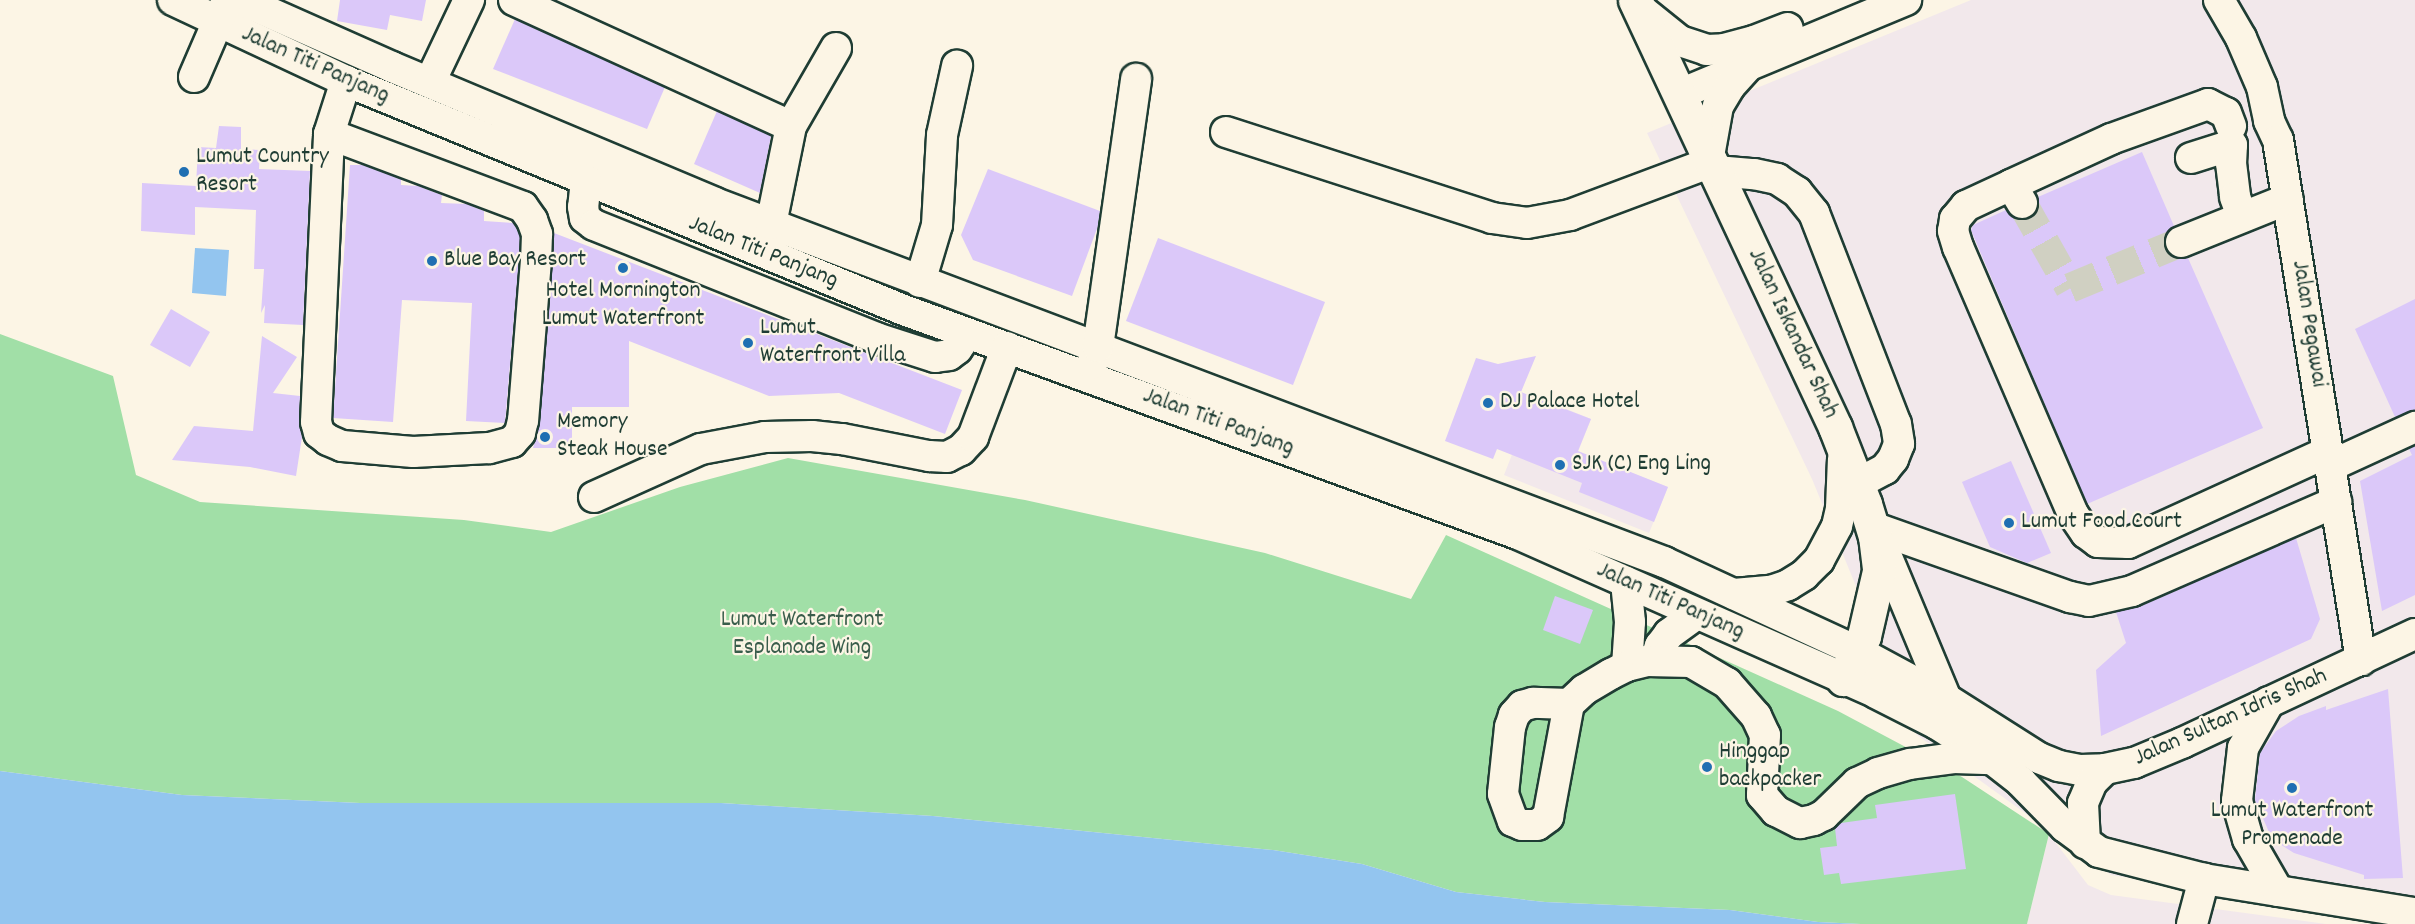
<!DOCTYPE html>
<html>
<head>
<meta charset="utf-8">
<style>
  body { margin:0 }
  #map { position:relative; width:2415px; height:924px; overflow:hidden; background:#fcf5e5; font-family:Dekko,sans-serif }
  div>[style] { position:absolute }
  [style*='--x'] { left:calc(var(--x)*1px); top:calc(var(--y)*1px); width:calc(var(--w)*1px); rotate:calc(var(--a)*1deg) }
  .built>* { inset:0; background:#f2e8eb }
  .green>* { inset:0; background:#a1dfa7 }
  .water>* { inset:0; background:#93c5ef }
  .building>* { inset:0; background:#dbc8f9 }
  .minor-tunnel>* { height:30px; margin-top:-15px; transform-origin:0; background:repeating-linear-gradient(90deg,#d0d0c2 0 30px,transparent 0 45px) }
  .roads { filter:drop-shadow(2px 0 #1f3d34) drop-shadow(-2px 0 #1f3d34) drop-shadow(0 2px #1f3d34) drop-shadow(0 -2px #1f3d34) }
  .minor>* { height:30px; margin:-15px; padding:0 15px; transform-origin:15px; border-radius:15px; background:#fcf5e5 }
  .major>* { height:33px; margin:-16.5px; padding:0 16.5px; transform-origin:16.5px; border-radius:16.5px; background:#fcf5e5 }
  .dots>* { width:16px; height:16px; translate:-50% -50%; box-sizing:border-box; border:3px solid #fcf5e5; border-radius:50% }
  span { translate:-50% -50%; white-space:nowrap; text-align:center; line-height:1.15; -webkit-text-stroke:4.5px #fcf5e5; paint-order:stroke }
  .street-label { font-size:24px; color:#1f3d34 }
  .poi-label { font-size:24px; color:#1f3d34 }
  .left { translate:0 -50%; text-align:left }
  .park-label { font-size:24px; color:#395d4b }
</style>
</head>
<body>
<div id="map">
  <div class="built">
    <div style="clip-path:polygon(1971px 0,2415px 0,2415px 921px,2111px 875px,1917px 735px,1812px 479px,1647px 133px)"></div>
    <div style="clip-path:polygon(1535px 396px,1591px 419px,1578px 452px,1668px 487px,1649px 533px,1504px 475px)"></div>
    <div style="clip-path:polygon(2049px 834px,2088px 885px,2111px 895px,2326px 924px,2027px 924px)"></div>
  </div>
  <div class="green">
    <div style="clip-path:polygon(0 334px,113px 376px,136px 475px,200px 502px,464px 520px,551px 532px,680px 487px,788px 458px,1025px 500px,1265px 553px,1411px 599px,1446px 535px,1838px 711px,1962px 777px,2049px 834px,2027px 924px,1861px 924px,1818px 922px,1730px 910px,1545px 902px,1456px 892px,1362px 864px,1273px 850px,933px 816px,721px 803px,360px 803px,182px 795px,0 771px)"></div>
  </div>
  <div class="water">
    <div style="clip-path:polygon(195px 248px,229px 250px,226px 296px,192px 293px)"></div>
    <div style="clip-path:polygon(0 771px,182px 795px,360px 803px,721px 803px,933px 816px,1273px 850px,1362px 864px,1456px 892px,1545px 902px,1730px 910px,1818px 922px,1861px 924px,0 924px)"></div>
  </div>
  <div class="building">
    <div style="clip-path:polygon(340px 0,426px 0,422px 21px,390px 15px,387px 30px,337px 21px)"></div>
    <div style="clip-path:polygon(515px 19px,665px 87px,647px 129px,493px 69px)"></div>
    <div style="clip-path:polygon(717px 111px,771px 136px,760px 193px,694px 164px)"></div>
    <div style="clip-path:polygon(219px 126px,241px 127px,241px 149px,260px 150px,259px 169px,310px 171px,303px 325px,264px 323px,265px 305px,261px 313px,264px 269px,254px 269px,256px 210px,195px 207px,195px 235px,141px 231px,142px 183px,196px 186px,198px 147px,216px 148px)"></div>
    <div style="clip-path:polygon(2142px 152px,2174px 226px,2164px 239px,2165px 249px,2178px 259px,2188px 258px,2263px 428px,2087px 504px,1971px 230px,1973px 225px,2006px 210px,2014px 218px,2030px 218px,2037px 211px,2038px 197px)"></div>
    <div style="clip-path:polygon(350px 165px,363px 165px,401px 179px,401px 185px,418px 186px,442px 195px,441px 203px,467px 204px,484px 211px,484px 221px,513px 223px,517px 228px,520px 237px,519px 259px,505px 423px,466px 421px,472px 303px,402px 300px,393px 422px,333px 418px)"></div>
    <div style="clip-path:polygon(988px 169px,1100px 211px,1098px 226px,1072px 296px,973px 260px,961px 235px)"></div>
    <div style="clip-path:polygon(554px 233px,962px 390px,945px 434px,839px 393px,769px 396px,629px 341px,629px 407px,572px 407px,572px 448px,533px 448px,540px 422px)"></div>
    <div style="clip-path:polygon(1158px 238px,1325px 302px,1293px 385px,1126px 321px)"></div>
    <div style="clip-path:polygon(2415px 299px,2415px 410px,2395px 417px,2355px 329px)"></div>
    <div style="clip-path:polygon(171px 309px,210px 332px,190px 367px,150px 345px)"></div>
    <div style="clip-path:polygon(262px 336px,297px 357px,273px 393px,300px 396px,299px 422px,302px 437px,296px 476px,250px 467px,172px 460px,194px 426px,253px 431px)"></div>
    <div style="clip-path:polygon(1536px 356px,1521px 392px,1591px 419px,1578px 451px,1668px 487px,1654px 522px,1579px 492px,1582px 483px,1497px 449px,1493px 459px,1445px 441px,1476px 358px,1498px 364px)"></div>
    <div style="clip-path:polygon(2415px 446px,2415px 595px,2382px 611px,2360px 481px,2412px 455px,2409px 449px)"></div>
    <div style="clip-path:polygon(2011px 461px,2051px 553px,2027px 563px,1990px 547px,1962px 482px)"></div>
    <div style="clip-path:polygon(2296px 538px,2320px 619px,2311px 639px,2101px 736px,2096px 670px,2126px 643px,2116px 612px,2139px 607px)"></div>
    <div style="clip-path:polygon(1555px 596px,1593px 610px,1580px 644px,1543px 630px)"></div>
    <div style="clip-path:polygon(2388px 689px,2403px 878px,2364px 879px,2364px 875px,2294px 853px,2272px 839px,2255px 800px,2260px 753px,2276px 731px,2299px 716px,2326px 706px,2326px 710px)"></div>
    <div style="clip-path:polygon(1955px 794px,1966px 869px,1841px 884px,1839px 873px,1824px 875px,1820px 848px,1837px 846px,1835px 828px,1841px 823px,1877px 818px,1875px 805px)"></div>
  </div>
  <div class="minor-tunnel">
    <div style="--x:2022;--y:203;--w:98;--a:60.5"></div>
    <div style="--x:2070;--y:288;--w:120;--a:-22.5"></div>
  </div>
  <div class="roads">
    <div class="minor">
      <div style="--x:173;--y:0;--w:191;--a:25.1"></div>
      <div style="--x:346;--y:81;--w:600;--a:22.33"></div>
      <div style="--x:901;--y:309;--w:657;--a:20.04"></div>
      <div style="--x:1518;--y:534;--w:392;--a:23.9"></div>
      <div style="--x:1876;--y:693;--w:68;--a:26.9"></div>
      <div style="--x:1937;--y:724;--w:65;--a:32.5"></div>
      <div style="--x:1992;--y:759;--w:37;--a:38"></div>
      <div style="--x:2021;--y:782;--w:63;--a:45.6"></div>
      <div style="--x:2065;--y:827;--w:42;--a:36.3"></div>
      <div style="--x:2099;--y:852;--w:108;--a:14.4"></div>
      <div style="--x:2204;--y:879;--w:214;--a:9.2"></div>
      <div style="--x:241;--y:0;--w:165;--a:23.9"></div>
      <div style="--x:392;--y:67;--w:350;--a:22.8"></div>
      <div style="--x:715;--y:203;--w:1015;--a:20.72"></div>
      <div style="--x:1664;--y:562;--w:213;--a:24.8"></div>
      <div style="--x:1857;--y:651;--w:101;--a:28.3"></div>
      <div style="--x:1946;--y:699;--w:110;--a:32.4"></div>
      <div style="--x:2039;--y:758;--w:22;--a:22"></div>
      <div style="--x:2059;--y:766;--w:21;--a:11"></div>
      <div style="--x:2080;--y:770;--w:25;--a:-2"></div>
      <div style="--x:2105;--y:769;--w:30;--a:-12"></div>
      <div style="--x:2134;--y:763;--w:52;--a:-22.6"></div>
      <div style="--x:2182;--y:743;--w:257;--a:-25.1"></div>
      <div style="--x:514;--y:0;--w:304;--a:24.5"></div>
      <div style="--x:791;--y:126;--w:100;--a:101.5"></div>
      <div style="--x:2219;--y:0;--w:44;--a:59.9"></div>
      <div style="--x:2241;--y:38;--w:53;--a:66.8"></div>
      <div style="--x:2262;--y:87;--w:35;--a:78"></div>
      <div style="--x:2269;--y:121;--w:21;--a:65"></div>
      <div style="--x:2278;--y:140;--w:527;--a:80.93"></div>
      <div style="--x:1640;--y:9;--w:51;--a:38.7"></div>
      <div style="--x:1680;--y:41;--w:28;--a:18"></div>
      <div style="--x:1707;--y:50;--w:17;--a:-3"></div>
      <div style="--x:1724;--y:49;--w:31;--a:-15"></div>
      <div style="--x:1754;--y:41;--w:36;--a:-21"></div>
      <div style="--x:194;--y:77;--w:78;--a:-66.7"></div>
      <div style="--x:430;--y:82;--w:91;--a:-64.6"></div>
      <div style="--x:1680;--y:94;--w:245;--a:-22.6"></div>
      <div style="--x:791;--y:126;--w:90;--a:-60"></div>
      <div style="--x:1226;--y:132;--w:280;--a:17.9"></div>
      <div style="--x:1492;--y:218;--w:35;--a:8"></div>
      <div style="--x:1527;--y:223;--w:44;--a:-10.5"></div>
      <div style="--x:1570;--y:215;--w:152;--a:-20.5"></div>
      <div style="--x:329;--y:134;--w:207;--a:20.6"></div>
      <div style="--x:523;--y:207;--w:16;--a:55"></div>
      <div style="--x:532;--y:220;--w:15;--a:70"></div>
      <div style="--x:537;--y:234;--w:26;--a:92"></div>
      <div style="--x:536;--y:260;--w:161;--a:94.6"></div>
      <div style="--x:523;--y:420;--w:13;--a:103"></div>
      <div style="--x:520;--y:433;--w:12;--a:132"></div>
      <div style="--x:512;--y:442;--w:24;--a:165"></div>
      <div style="--x:489;--y:448;--w:76;--a:177"></div>
      <div style="--x:413;--y:452;--w:71;--a:-175.2"></div>
      <div style="--x:342;--y:446;--w:15;--a:-157"></div>
      <div style="--x:328;--y:440;--w:11;--a:-142"></div>
      <div style="--x:319;--y:433;--w:11;--a:-105"></div>
      <div style="--x:316;--y:422;--w:288;--a:-87.4"></div>
      <div style="--x:329;--y:134;--w:56;--a:-72.2"></div>
      <div style="--x:1709;--y:156;--w:51;--a:-79.8"></div>
      <div style="--x:1718;--y:106;--w:23;--a:-59"></div>
      <div style="--x:1730;--y:86;--w:24;--a:-48"></div>
      <div style="--x:2191;--y:158;--w:43;--a:-17.6"></div>
      <div style="--x:2232;--y:145;--w:18;--a:93"></div>
      <div style="--x:2231;--y:163;--w:34;--a:83"></div>
      <div style="--x:2235;--y:197;--w:20;--a:70"></div>
      <div style="--x:1716;--y:171;--w:38;--a:5"></div>
      <div style="--x:1754;--y:174;--w:24;--a:12"></div>
      <div style="--x:1777;--y:179;--w:24;--a:33"></div>
      <div style="--x:1797;--y:192;--w:27;--a:51"></div>
      <div style="--x:1814;--y:213;--w:226;--a:68.8"></div>
      <div style="--x:1896;--y:424;--w:20;--a:81"></div>
      <div style="--x:1899;--y:444;--w:16;--a:112"></div>
      <div style="--x:1893;--y:459;--w:13;--a:129"></div>
      <div style="--x:1885;--y:469;--w:32;--a:152"></div>
      <div style="--x:586;--y:180;--w:27;--a:96"></div>
      <div style="--x:583;--y:207;--w:11;--a:80"></div>
      <div style="--x:585;--y:218;--w:11;--a:38"></div>
      <div style="--x:594;--y:225;--w:304;--a:21.8"></div>
      <div style="--x:876;--y:338;--w:62;--a:17.9"></div>
      <div style="--x:935;--y:357;--w:14;--a:-8"></div>
      <div style="--x:949;--y:355;--w:10;--a:-37"></div>
      <div style="--x:957;--y:349;--w:19;--a:-55"></div>
      <div style="--x:2011;--y:185;--w:110;--a:-24.7"></div>
      <div style="--x:2111;--y:139;--w:103;--a:-19.8"></div>
      <div style="--x:2208;--y:104;--w:20;--a:27"></div>
      <div style="--x:2226;--y:113;--w:14;--a:69"></div>
      <div style="--x:2022;--y:203;--w:21;--a:-121"></div>
      <div style="--x:2011;--y:185;--w:50;--a:155"></div>
      <div style="--x:1966;--y:206;--w:17;--a:130"></div>
      <div style="--x:1955;--y:219;--w:12;--a:99"></div>
      <div style="--x:1953;--y:231;--w:17;--a:73"></div>
      <div style="--x:1958;--y:247;--w:291;--a:66.7"></div>
      <div style="--x:2073;--y:514;--w:23;--a:56"></div>
      <div style="--x:2086;--y:533;--w:15;--a:37"></div>
      <div style="--x:2098;--y:542;--w:30;--a:2"></div>
      <div style="--x:2128;--y:543;--w:220;--a:-24.5"></div>
      <div style="--x:2181;--y:242;--w:115;--a:-21.9"></div>
      <div style="--x:920;--y:282;--w:59;--a:-73.4"></div>
      <div style="--x:937;--y:225;--w:90;--a:-86.8"></div>
      <div style="--x:942;--y:135;--w:71;--a:-77.7"></div>
      <div style="--x:1092;--y:364;--w:18;--a:-71"></div>
      <div style="--x:1098;--y:347;--w:271;--a:-81.9"></div>
      <div style="--x:2330;--y:466;--w:94;--a:-24.6"></div>
      <div style="--x:594;--y:497;--w:117;--a:-24.2"></div>
      <div style="--x:701;--y:449;--w:65;--a:-10.6"></div>
      <div style="--x:765;--y:437;--w:47;--a:-1.2"></div>
      <div style="--x:812;--y:436;--w:30;--a:6"></div>
      <div style="--x:842;--y:439;--w:89;--a:11.1"></div>
      <div style="--x:929;--y:456;--w:18;--a:3"></div>
      <div style="--x:947;--y:457;--w:16;--a:-27"></div>
      <div style="--x:961;--y:450;--w:18;--a:-47"></div>
      <div style="--x:973;--y:437;--w:96;--a:-69.3"></div>
      <div style="--x:1875;--y:528;--w:207;--a:19.5"></div>
      <div style="--x:2070;--y:597;--w:19;--a:12"></div>
      <div style="--x:2089;--y:601;--w:44;--a:-13.1"></div>
      <div style="--x:2132;--y:591;--w:223;--a:-23.6"></div>
      <div style="--x:1879;--y:538;--w:174;--a:67.4"></div>
      <div style="--x:1626;--y:582;--w:40;--a:84.3"></div>
      <div style="--x:1630;--y:622;--w:44;--a:93.9"></div>
      <div style="--x:1734;--y:594;--w:37;--a:-5"></div>
      <div style="--x:1771;--y:591;--w:18;--a:-19"></div>
      <div style="--x:1788;--y:585;--w:19;--a:-32"></div>
      <div style="--x:1804;--y:575;--w:21;--a:-45"></div>
      <div style="--x:1819;--y:560;--w:38;--a:-62"></div>
      <div style="--x:1837;--y:526;--w:18;--a:-77"></div>
      <div style="--x:1841;--y:508;--w:49;--a:-87.7"></div>
      <div style="--x:1655;--y:661;--w:16;--a:-72"></div>
      <div style="--x:1660;--y:646;--w:15;--a:-53"></div>
      <div style="--x:1669;--y:634;--w:34;--a:-36"></div>
      <div style="--x:2269;--y:702;--w:53;--a:119.5"></div>
      <div style="--x:2243;--y:748;--w:53;--a:96.5"></div>
      <div style="--x:2237;--y:801;--w:40;--a:74"></div>
      <div style="--x:2248;--y:839;--w:60;--a:60"></div>
      <div style="--x:1569;--y:704;--w:36;--a:-178"></div>
      <div style="--x:1533;--y:703;--w:11;--a:165"></div>
      <div style="--x:1522;--y:706;--w:12;--a:132"></div>
      <div style="--x:1514;--y:715;--w:13;--a:108"></div>
      <div style="--x:1510;--y:727;--w:67;--a:96"></div>
      <div style="--x:1503;--y:794;--w:29;--a:70"></div>
      <div style="--x:1513;--y:821;--w:10;--a:24"></div>
      <div style="--x:1522;--y:825;--w:15;--a:0"></div>
      <div style="--x:1537;--y:825;--w:14;--a:-36"></div>
      <div style="--x:1548;--y:817;--w:115;--a:-79.5"></div>
      <div style="--x:1569;--y:704;--w:21;--a:-43"></div>
      <div style="--x:1584;--y:690;--w:31;--a:-31"></div>
      <div style="--x:1611;--y:674;--w:18;--a:-27"></div>
      <div style="--x:1627;--y:666;--w:21;--a:-14"></div>
      <div style="--x:1647;--y:661;--w:44;--a:1.3"></div>
      <div style="--x:1691;--y:662;--w:42;--a:30.3"></div>
      <div style="--x:1727;--y:683;--w:44;--a:48.7"></div>
      <div style="--x:1756;--y:716;--w:21;--a:65"></div>
      <div style="--x:1765;--y:735;--w:60;--a:92.9"></div>
      <div style="--x:1762;--y:795;--w:21;--a:49"></div>
      <div style="--x:1776;--y:811;--w:27;--a:27"></div>
      <div style="--x:1800;--y:823;--w:14;--a:-12"></div>
      <div style="--x:1814;--y:820;--w:11;--a:-27"></div>
      <div style="--x:1824;--y:815;--w:46;--a:-44.1"></div>
      <div style="--x:1857;--y:783;--w:23;--a:-25"></div>
      <div style="--x:1878;--y:773;--w:33;--a:-16"></div>
      <div style="--x:1910;--y:764;--w:44;--a:-7.8"></div>
      <div style="--x:1954;--y:758;--w:38;--a:2"></div>
      <div style="--x:2085;--y:843;--w:40;--a:-92.9"></div>
      <div style="--x:2083;--y:803;--w:23;--a:-67"></div>
      <div style="--x:2092;--y:782;--w:18;--a:-45"></div>
      <div style="--x:2192;--y:924;--w:47;--a:-75.1"></div>
    </div>
    <div class="major">
      <div style="--x:1635;--y:0;--w:472;--a:64.9"></div>
      <div style="--x:1835;--y:427;--w:83;--a:68.7"></div>
      <div style="--x:1865;--y:504;--w:34;--a:73"></div>
      <div style="--x:1875;--y:536;--w:35;--a:83"></div>
      <div style="--x:1879;--y:571;--w:67;--a:103"></div>
      <div style="--x:1864;--y:636;--w:48;--a:116"></div>
    </div>
  </div>
  <div class="dots">
    <div style="left:184px;top:172px;background:#1f6fb2"></div>
    <div style="left:432px;top:261px;background:#1f6fb2"></div>
    <div style="left:623px;top:268px;background:#1f6fb2"></div>
    <div style="left:748px;top:343px;background:#1f6fb2"></div>
    <div style="left:1488px;top:403px;background:#1f6fb2"></div>
    <div style="left:545px;top:437px;background:#1f6fb2"></div>
    <div style="left:1560px;top:465px;background:#1f6fb2"></div>
    <div style="left:2009px;top:523px;background:#1f6fb2"></div>
    <div style="left:1707px;top:767px;background:#1f6fb2"></div>
    <div style="left:2292px;top:788px;background:#1f6fb2"></div>
  </div>
  <div class="street-label">
    <span style="left:315px;top:66px;rotate:24deg">Jalan Titi Panjang</span>
    <span style="left:763px;top:253px;rotate:22deg">Jalan Titi Panjang</span>
    <span style="left:2308px;top:324px;rotate:81deg">Jalan Pegawai</span>
    <span style="left:1792px;top:334px;rotate:65deg">Jalan Iskandar Shah</span>
    <span style="left:1218px;top:423px;rotate:20deg">Jalan Titi Panjang</span>
    <span style="left:1670px;top:602px;rotate:24deg">Jalan Titi Panjang</span>
    <span style="left:2231px;top:718px;rotate:-24deg">Jalan Sultan Idris Shah</span>
  </div>
  <div class="poi-label">
    <span class="left" style="left:196px;top:172px">Lumut Country<br>Resort</span>
    <span class="left" style="left:444px;top:261px">Blue Bay Resort</span>
    <span style="left:623px;top:306px">Hotel Mornington<br>Lumut Waterfront</span>
    <span class="left" style="left:760px;top:343px">Lumut<br>Waterfront Villa</span>
    <span class="left" style="left:1500px;top:403px">DJ Palace Hotel</span>
    <span class="left" style="left:557px;top:437px">Memory<br>Steak House</span>
    <span class="left" style="left:1572px;top:465px">SJK (C) Eng Ling</span>
    <span class="left" style="left:2021px;top:523px">Lumut Food Court</span>
    <span class="left" style="left:1719px;top:767px">Hinggap<br>backpacker</span>
    <span style="left:2292px;top:826px">Lumut Waterfront<br>Promenade</span>
  </div>
  <div class="park-label">
    <span style="left:802px;top:635px">Lumut Waterfront<br>Esplanade Wing</span>
  </div>
</div>
</body>
</html>
